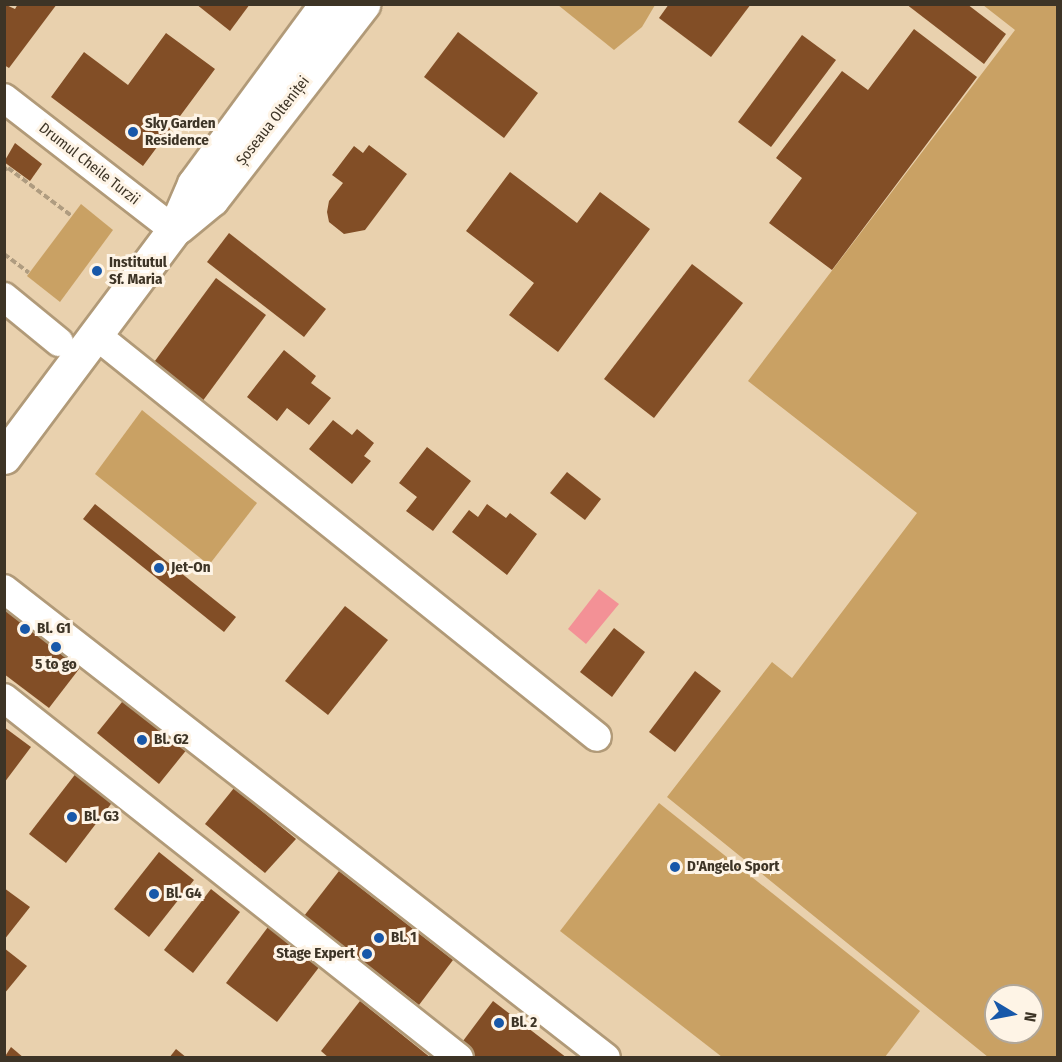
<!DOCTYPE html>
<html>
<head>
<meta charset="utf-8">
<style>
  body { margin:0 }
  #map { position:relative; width:1062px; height:1062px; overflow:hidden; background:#e9d1ae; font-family:"Fira Sans Condensed",sans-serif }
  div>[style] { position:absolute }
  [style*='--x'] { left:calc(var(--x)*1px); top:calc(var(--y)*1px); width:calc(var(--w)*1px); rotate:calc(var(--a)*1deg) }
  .green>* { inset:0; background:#c9a164 }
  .water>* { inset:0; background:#f39196 }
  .building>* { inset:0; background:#824e26 }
  .path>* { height:4px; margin-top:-2px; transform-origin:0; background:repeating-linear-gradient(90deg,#af9c80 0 6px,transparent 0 9px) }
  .roads { filter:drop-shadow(2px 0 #b19a78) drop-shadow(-2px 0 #b19a78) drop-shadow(0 2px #b19a78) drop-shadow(0 -2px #b19a78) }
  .minor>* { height:28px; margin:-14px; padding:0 14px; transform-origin:14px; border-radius:14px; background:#fff }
  .major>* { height:33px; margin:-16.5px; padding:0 16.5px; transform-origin:16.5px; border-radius:16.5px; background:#fff }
  .dots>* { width:16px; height:16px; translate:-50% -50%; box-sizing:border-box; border:3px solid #fef4e6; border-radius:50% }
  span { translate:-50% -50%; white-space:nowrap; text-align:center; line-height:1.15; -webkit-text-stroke:6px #fef4e6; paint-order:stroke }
  .street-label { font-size:15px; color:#3d3426 }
  .poi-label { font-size:15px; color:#3d3426; font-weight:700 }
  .left { translate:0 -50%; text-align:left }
  .right { translate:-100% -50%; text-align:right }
  .frame { position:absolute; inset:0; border:6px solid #3d3426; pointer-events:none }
  .north { position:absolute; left:984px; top:984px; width:60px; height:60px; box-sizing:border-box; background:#fef4e6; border:2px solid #b1a799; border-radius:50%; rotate:100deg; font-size:16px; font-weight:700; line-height:24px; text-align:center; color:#3d3426 }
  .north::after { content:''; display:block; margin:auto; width:21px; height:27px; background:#1858a9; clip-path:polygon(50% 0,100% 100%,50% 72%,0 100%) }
</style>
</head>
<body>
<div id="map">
  <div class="green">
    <div style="clip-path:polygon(558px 5px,655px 5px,642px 27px,614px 50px)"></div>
    <div style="clip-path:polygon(evenodd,983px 5px,1057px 5px,1057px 1057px,988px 1057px,667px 797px,772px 662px,792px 678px,917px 513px,748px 381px,1015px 30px,983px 5px,996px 996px,1032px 996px,1032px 1032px,996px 1032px,996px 996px)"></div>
    <div style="clip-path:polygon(81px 204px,113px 230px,60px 302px,27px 276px)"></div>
    <div style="clip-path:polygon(142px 410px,257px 503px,209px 565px,95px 474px)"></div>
    <div style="clip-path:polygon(659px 803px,920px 1011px,885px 1057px,722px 1057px,560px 931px)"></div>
  </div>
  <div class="water">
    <div style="clip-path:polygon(599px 589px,619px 604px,586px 644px,568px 629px)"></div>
  </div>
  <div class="building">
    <div style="clip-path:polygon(4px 4px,15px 9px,18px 4px,57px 4px,9px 68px,4px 65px)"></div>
    <div style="clip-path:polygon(196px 4px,250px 4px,230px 31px)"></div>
    <div style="clip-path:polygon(669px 4px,751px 4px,711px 57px,659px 18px)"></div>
    <div style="clip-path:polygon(906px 4px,967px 4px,1006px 34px,984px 64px)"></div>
    <div style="clip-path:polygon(914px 29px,977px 77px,832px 270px,769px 223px,802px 178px,776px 158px,842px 71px,868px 90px)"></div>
    <div style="clip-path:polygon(458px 32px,538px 93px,504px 138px,424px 77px)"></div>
    <div style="clip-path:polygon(166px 33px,215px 69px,143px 166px,51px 97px,84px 52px,128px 85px)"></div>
    <div style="clip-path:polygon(802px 35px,836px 60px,771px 147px,738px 122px)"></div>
    <div style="clip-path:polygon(15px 143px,42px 164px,30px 181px,4px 162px)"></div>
    <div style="clip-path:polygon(369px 145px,407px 174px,365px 230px,344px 234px,329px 222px,327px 212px,329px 201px,343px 183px,332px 175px,354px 146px,363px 153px)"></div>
    <div style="clip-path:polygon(510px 172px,577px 223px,600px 192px,650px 229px,558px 352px,509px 315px,534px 283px,466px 231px)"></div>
    <div style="clip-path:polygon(229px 233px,326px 309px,304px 337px,207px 262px)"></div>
    <div style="clip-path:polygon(692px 264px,743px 303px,654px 418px,604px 379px)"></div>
    <div style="clip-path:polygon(216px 278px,266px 315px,199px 406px,149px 369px)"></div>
    <div style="clip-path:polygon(284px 350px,316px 376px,311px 383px,331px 398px,309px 425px,287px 408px,277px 421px,247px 397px)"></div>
    <div style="clip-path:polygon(333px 420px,352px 435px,357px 429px,374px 443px,364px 456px,371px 461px,352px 484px,309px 449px)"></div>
    <div style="clip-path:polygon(427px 447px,471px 481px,433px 531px,406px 511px,417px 497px,399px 483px)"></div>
    <div style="clip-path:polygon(567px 472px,601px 499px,585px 520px,550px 493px)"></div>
    <div style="clip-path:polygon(95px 504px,236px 617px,224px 632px,83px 519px)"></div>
    <div style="clip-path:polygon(487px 504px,506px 518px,510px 513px,537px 534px,507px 575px,452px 532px,469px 510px,478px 517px)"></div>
    <div style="clip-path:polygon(4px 598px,86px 660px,49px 708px,4px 674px)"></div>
    <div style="clip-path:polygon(345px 606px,388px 640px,328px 715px,285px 681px)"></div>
    <div style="clip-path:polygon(614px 628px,645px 652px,612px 697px,580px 672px)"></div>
    <div style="clip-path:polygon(695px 671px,721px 691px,675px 752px,649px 732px)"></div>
    <div style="clip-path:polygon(126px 697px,188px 748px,159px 784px,97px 733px)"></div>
    <div style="clip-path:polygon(4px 727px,31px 747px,4px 783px)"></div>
    <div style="clip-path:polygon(77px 772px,114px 800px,66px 863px,29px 834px)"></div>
    <div style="clip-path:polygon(234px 788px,296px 839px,265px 873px,205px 824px)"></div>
    <div style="clip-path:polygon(159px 852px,194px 880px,149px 937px,114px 909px)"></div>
    <div style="clip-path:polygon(339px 871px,453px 960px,419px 1005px,304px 916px)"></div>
    <div style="clip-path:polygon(4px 888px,30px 907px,4px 940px)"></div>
    <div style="clip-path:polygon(211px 889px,240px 912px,193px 973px,164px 950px)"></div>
    <div style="clip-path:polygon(268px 927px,320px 966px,277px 1022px,226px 983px)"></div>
    <div style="clip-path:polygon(4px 948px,27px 966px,4px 994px)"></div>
    <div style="clip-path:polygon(360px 1001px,431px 1058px,329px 1058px,321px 1051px)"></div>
    <div style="clip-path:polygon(493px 1001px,567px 1058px,477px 1058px,460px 1045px)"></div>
    <div style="clip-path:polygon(11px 1047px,24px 1058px,4px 1058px)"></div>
    <div style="clip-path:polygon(176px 1049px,187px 1058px,169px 1058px)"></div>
  </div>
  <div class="path">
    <div style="--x:4;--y:170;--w:4;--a:-27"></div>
    <div style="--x:8;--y:168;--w:80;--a:36.9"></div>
    <div style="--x:4;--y:254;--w:31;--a:37"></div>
  </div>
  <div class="roads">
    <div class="minor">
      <div style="--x:4;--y:98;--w:215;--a:37.8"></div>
      <div style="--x:4;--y:297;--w:71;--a:39.3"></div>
      <div style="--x:96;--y:335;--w:642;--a:38.74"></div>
      <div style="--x:4;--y:589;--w:763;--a:37.92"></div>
      <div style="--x:4;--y:698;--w:580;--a:38.35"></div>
    </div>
    <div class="major">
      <div style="--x:178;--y:227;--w:44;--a:-39.5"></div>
      <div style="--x:212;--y:199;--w:247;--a:-52.2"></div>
      <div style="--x:4;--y:457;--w:284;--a:-53.2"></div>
      <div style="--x:174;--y:230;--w:50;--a:-66.5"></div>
      <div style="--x:194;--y:184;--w:223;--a:-53.7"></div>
    </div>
  </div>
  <div class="dots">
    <div style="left:133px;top:132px;background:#1858a9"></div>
    <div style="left:97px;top:271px;background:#1858a9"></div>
    <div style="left:159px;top:568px;background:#1858a9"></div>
    <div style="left:25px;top:629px;background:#1858a9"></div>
    <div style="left:56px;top:647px;background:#1858a9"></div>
    <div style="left:142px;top:740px;background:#1858a9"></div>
    <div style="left:72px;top:817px;background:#1858a9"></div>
    <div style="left:675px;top:867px;background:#1858a9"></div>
    <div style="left:154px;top:894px;background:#1858a9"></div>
    <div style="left:379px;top:938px;background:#1858a9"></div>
    <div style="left:367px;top:954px;background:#1858a9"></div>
    <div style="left:499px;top:1023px;background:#1858a9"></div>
  </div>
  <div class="street-label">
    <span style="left:273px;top:121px;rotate:-52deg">Șoseaua Olteniței</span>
    <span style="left:89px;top:164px;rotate:38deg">Drumul Cheile Turzii</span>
  </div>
  <div class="poi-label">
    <span class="left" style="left:145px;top:132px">Sky Garden<br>Residence</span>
    <span class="left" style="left:109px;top:271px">Institutul<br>Sf. Maria</span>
    <span class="left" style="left:171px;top:568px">Jet-On</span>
    <span class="left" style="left:37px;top:629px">Bl. G1</span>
    <span style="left:56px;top:665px">5 to go</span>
    <span class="left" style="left:154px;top:740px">Bl. G2</span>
    <span class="left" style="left:84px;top:817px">Bl. G3</span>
    <span class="left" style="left:687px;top:867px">D'Angelo Sport</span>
    <span class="left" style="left:166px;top:894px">Bl. G4</span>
    <span class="left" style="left:391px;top:938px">Bl. 1</span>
    <span class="right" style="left:355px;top:954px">Stage Expert</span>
    <span class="left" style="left:511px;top:1023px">Bl. 2</span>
  </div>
  <div class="frame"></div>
  <div class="north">N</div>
</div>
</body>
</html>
